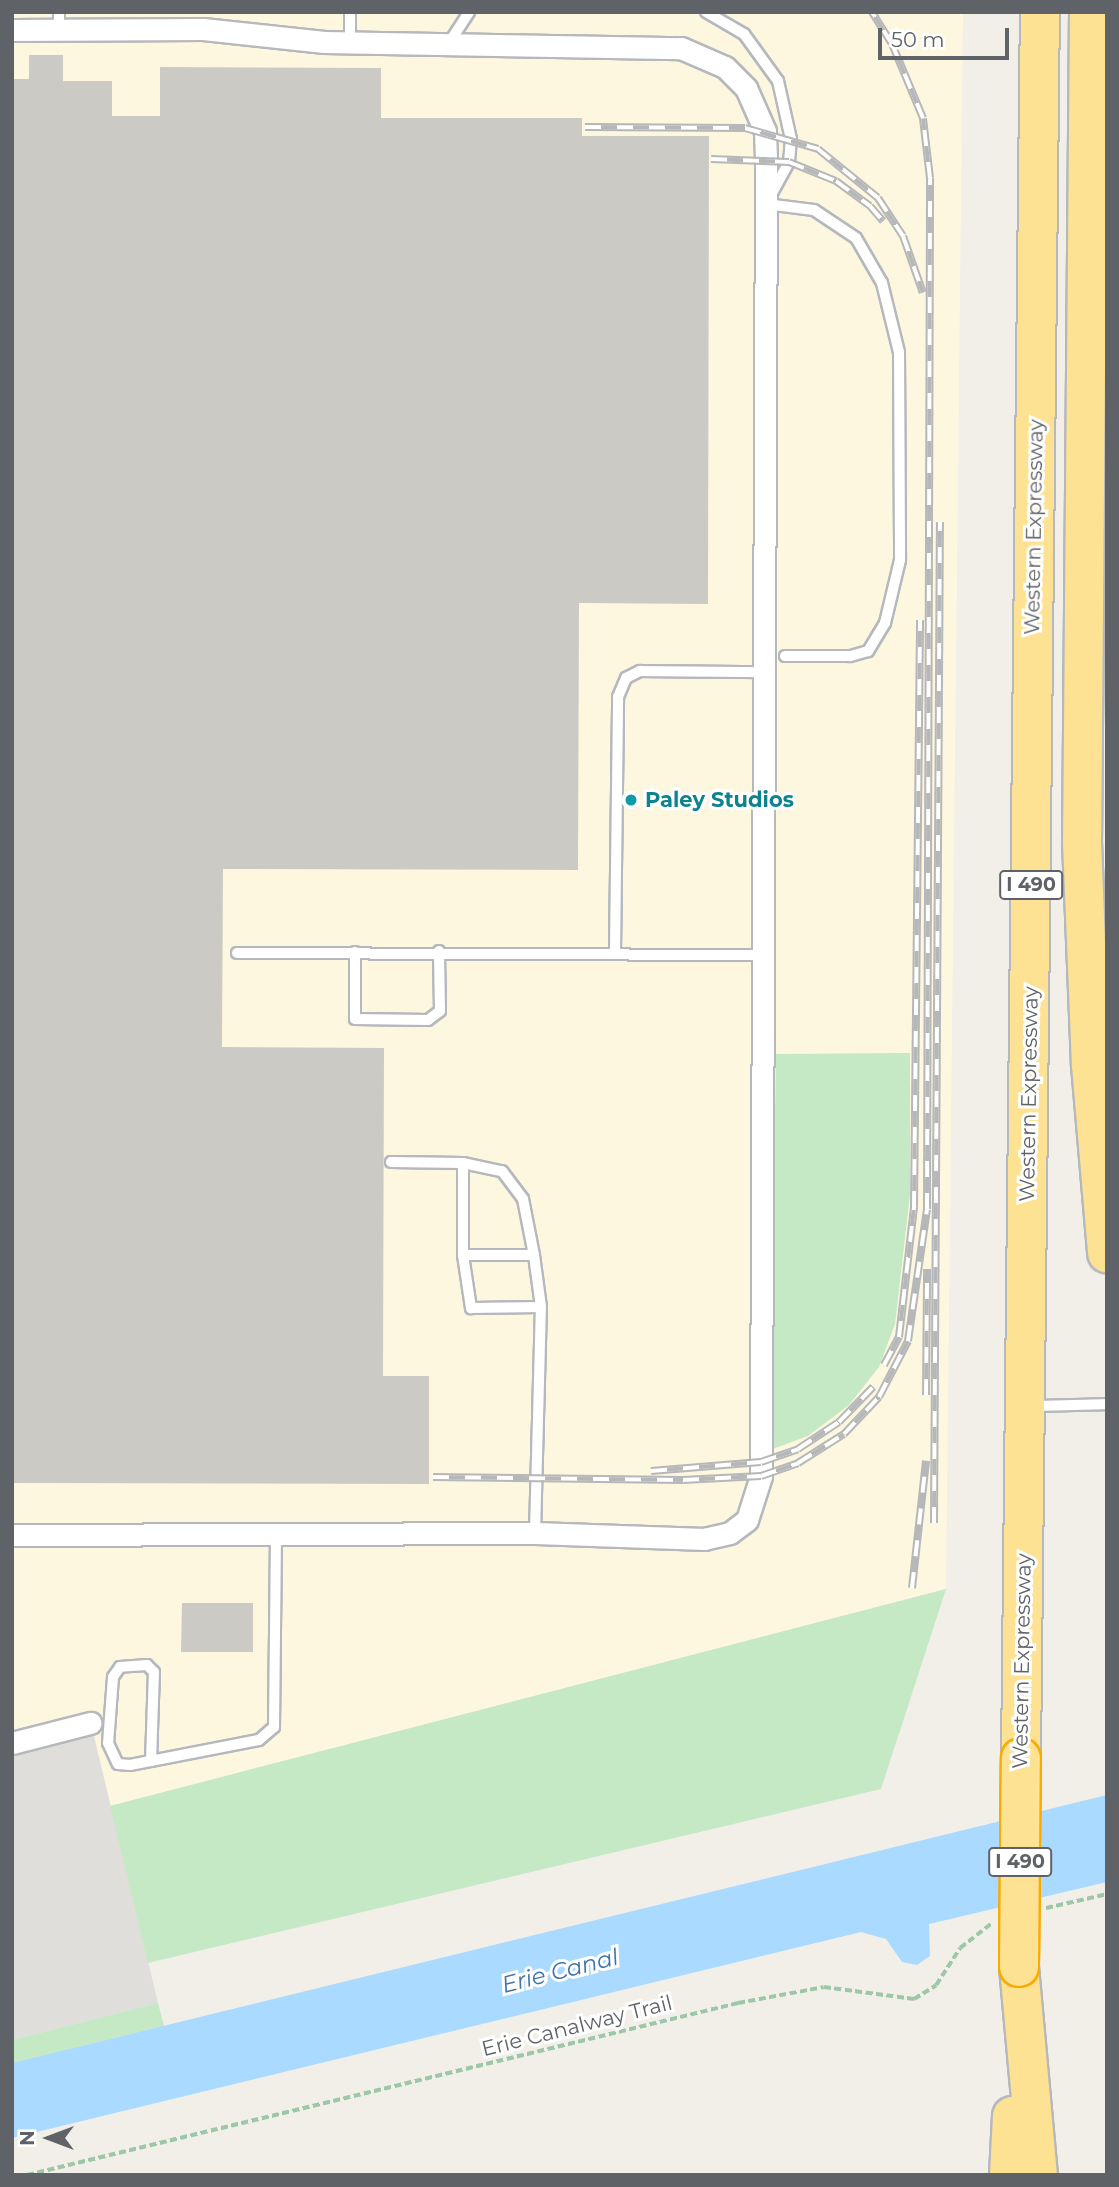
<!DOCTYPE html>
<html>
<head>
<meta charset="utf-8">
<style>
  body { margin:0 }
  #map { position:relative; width:1119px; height:2187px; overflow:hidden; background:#f1efe8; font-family:Montserrat,sans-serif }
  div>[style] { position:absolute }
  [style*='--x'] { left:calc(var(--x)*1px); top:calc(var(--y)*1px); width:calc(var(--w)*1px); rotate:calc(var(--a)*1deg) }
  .commercial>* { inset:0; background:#fef7e0 }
  .industrial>* { inset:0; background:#e0deda }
  .green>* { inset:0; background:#c5e8c5 }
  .water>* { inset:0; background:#aadaff }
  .building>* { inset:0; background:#cccac5 }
  .path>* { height:3.5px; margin-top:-1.75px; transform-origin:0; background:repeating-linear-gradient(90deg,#9cc7a9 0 7px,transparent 0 10.5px) }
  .roads { filter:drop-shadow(2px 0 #b5b8bc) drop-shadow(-2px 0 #b5b8bc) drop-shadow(0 2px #b5b8bc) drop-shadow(0 -2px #b5b8bc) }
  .service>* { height:10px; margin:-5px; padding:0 5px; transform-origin:5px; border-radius:5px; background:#fff }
  .minor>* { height:21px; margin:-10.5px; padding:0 10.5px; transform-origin:10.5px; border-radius:10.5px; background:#fff }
  .motorway>* { height:38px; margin:-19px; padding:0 19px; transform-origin:19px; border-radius:19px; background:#fde293 }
  .rail>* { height:8px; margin-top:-4px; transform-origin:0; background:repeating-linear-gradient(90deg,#fff 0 16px,#b6b7b8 0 32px); box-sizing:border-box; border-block:2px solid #b6b7b8 }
  .bridges { filter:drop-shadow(2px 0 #f9ab00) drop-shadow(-2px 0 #f9ab00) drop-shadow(0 2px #f9ab00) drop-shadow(0 -2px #f9ab00) }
  .motorway-bridge>* { height:38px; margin:-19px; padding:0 19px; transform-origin:19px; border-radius:19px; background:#fde293 }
  .dots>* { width:19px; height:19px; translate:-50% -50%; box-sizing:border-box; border:4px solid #fff; border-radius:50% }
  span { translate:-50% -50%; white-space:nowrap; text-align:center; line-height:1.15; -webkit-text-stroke:6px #fff; paint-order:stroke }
  .shield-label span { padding:2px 5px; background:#fff; border:2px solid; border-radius:5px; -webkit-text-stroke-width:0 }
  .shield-label { font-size:19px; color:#5f6368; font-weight:700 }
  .street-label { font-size:21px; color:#5f6368 }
  .culture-label { font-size:21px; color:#0d838f; font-weight:700 }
  .left { translate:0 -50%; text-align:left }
  .water-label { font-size:23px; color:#4174aa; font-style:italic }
  .frame { position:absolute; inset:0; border:14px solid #5f6368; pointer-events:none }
  .north { position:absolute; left:14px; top:2103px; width:70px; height:70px; -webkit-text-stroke:5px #fff; paint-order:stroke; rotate:270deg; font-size:19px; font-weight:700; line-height:28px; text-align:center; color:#5f6368 }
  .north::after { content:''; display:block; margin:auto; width:24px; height:32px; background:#5f6368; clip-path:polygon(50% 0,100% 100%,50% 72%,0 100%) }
  .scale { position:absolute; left:878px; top:28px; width:131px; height:32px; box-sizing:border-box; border:4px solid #5f6368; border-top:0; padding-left:9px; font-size:21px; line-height:24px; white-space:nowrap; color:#5f6368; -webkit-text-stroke:5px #fff; paint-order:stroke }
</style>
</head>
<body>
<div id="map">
  <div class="commercial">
    <div style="clip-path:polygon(12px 12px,963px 12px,946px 1589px,110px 1806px,93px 1732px,12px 1733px)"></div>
  </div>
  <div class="industrial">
    <div style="clip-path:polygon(93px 1732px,158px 2003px,12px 2040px,12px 1752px)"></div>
  </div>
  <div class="green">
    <div style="clip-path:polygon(910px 1053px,910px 1195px,895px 1324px,879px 1367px,849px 1405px,808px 1436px,770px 1450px,776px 1054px)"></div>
    <div style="clip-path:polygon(946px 1589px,881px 1789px,148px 1963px,110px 1806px)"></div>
    <div style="clip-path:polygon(158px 2003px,164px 2026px,12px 2063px,12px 2040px)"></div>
  </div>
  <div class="water">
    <div style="clip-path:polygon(1107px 1795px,1107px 1882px,929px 1924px,930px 1956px,917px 1965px,902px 1962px,886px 1939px,861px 1932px,12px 2138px,12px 2063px)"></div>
  </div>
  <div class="building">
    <div style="clip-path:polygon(29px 55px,63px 55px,63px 81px,112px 81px,112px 116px,160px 116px,160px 67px,381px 68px,381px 118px,582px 118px,582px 136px,709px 136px,708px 604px,579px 603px,578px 870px,223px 869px,222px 1047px,384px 1048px,383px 1376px,429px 1376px,429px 1484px,12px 1483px,12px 79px,29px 79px)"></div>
    <div style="clip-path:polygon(182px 1603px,253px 1603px,253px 1652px,181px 1652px)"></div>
  </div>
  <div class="path">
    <div style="--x:1046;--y:1908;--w:63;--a:-12.9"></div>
    <div style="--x:27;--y:2175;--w:732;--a:-13.6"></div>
    <div style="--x:738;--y:2003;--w:87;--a:-10.5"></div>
    <div style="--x:824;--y:1987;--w:91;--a:7.6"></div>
    <div style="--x:914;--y:1999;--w:26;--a:-32"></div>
    <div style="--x:936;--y:1985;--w:44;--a:-57"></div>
    <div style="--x:960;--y:1948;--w:41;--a:-38"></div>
  </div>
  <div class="roads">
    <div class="service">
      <div style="--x:350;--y:12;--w:30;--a:90"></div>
      <div style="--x:706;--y:12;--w:44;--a:30.1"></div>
      <div style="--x:744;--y:34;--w:58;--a:54.1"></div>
      <div style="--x:778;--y:81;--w:59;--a:77.4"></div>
      <div style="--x:791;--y:139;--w:23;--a:95"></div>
      <div style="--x:789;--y:162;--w:48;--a:118.7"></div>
      <div style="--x:766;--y:204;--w:48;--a:7.1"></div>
      <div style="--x:814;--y:210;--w:50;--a:33.7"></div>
      <div style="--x:856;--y:238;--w:52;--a:60"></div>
      <div style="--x:882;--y:283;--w:71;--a:76.2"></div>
      <div style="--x:899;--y:352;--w:208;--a:89.7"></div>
      <div style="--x:900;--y:560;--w:65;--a:103.4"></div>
      <div style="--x:885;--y:623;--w:33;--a:121"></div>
      <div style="--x:868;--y:651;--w:19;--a:164"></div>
      <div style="--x:850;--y:656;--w:65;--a:180"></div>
      <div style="--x:59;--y:30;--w:18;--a:-90"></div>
      <div style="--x:449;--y:43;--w:37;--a:-57"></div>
      <div style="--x:355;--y:952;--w:67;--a:90"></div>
      <div style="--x:355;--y:1019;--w:73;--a:0.8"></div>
      <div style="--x:428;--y:1020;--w:15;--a:-37"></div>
      <div style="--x:440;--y:1011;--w:60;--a:-91"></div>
      <div style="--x:615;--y:952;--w:255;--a:-89.3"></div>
      <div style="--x:618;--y:697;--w:21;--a:-67"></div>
      <div style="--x:626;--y:678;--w:16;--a:-27"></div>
      <div style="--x:640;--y:671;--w:124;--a:0.5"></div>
      <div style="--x:237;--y:953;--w:526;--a:0.22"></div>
      <div style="--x:391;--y:1162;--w:72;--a:0.8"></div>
      <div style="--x:463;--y:1163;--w:40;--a:12"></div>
      <div style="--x:502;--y:1171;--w:35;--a:53"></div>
      <div style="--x:523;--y:1199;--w:57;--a:78.9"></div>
      <div style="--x:463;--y:1163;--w:92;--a:90"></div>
      <div style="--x:1032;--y:1406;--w:75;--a:-1.5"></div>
      <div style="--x:535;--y:1533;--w:226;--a:-88.5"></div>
      <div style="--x:541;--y:1307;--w:52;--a:-97.7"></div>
      <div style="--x:534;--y:1255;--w:71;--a:180"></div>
      <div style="--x:463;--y:1255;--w:54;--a:81.4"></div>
      <div style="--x:471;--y:1308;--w:70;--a:-0.8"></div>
      <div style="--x:151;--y:1761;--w:89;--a:-88.1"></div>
      <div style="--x:154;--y:1672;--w:10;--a:-135"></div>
      <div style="--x:147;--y:1665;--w:27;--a:176"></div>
      <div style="--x:120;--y:1667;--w:12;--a:125"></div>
      <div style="--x:113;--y:1677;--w:66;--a:94.3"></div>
      <div style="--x:108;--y:1743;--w:23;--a:65"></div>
      <div style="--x:118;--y:1764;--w:12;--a:5"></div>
      <div style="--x:130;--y:1765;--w:131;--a:-11"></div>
      <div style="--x:259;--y:1740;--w:20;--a:-41"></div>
      <div style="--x:274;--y:1727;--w:194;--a:-89.4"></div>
    </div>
    <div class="minor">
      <div style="--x:12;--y:30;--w:191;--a:-0.3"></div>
      <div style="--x:203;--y:29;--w:122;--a:6.1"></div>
      <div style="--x:324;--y:42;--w:357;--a:1"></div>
      <div style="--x:681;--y:48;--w:48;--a:23.4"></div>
      <div style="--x:725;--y:67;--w:30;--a:45"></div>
      <div style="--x:746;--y:88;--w:47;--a:66.2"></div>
      <div style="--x:765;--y:131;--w:27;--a:88"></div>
      <div style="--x:766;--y:158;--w:1318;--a:90.22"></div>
      <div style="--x:761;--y:1476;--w:46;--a:107.7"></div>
      <div style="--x:747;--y:1520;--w:21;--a:143"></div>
      <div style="--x:730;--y:1533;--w:26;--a:167"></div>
      <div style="--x:705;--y:1539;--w:170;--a:-178"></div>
      <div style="--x:535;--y:1533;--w:523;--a:179.78"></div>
      <div style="--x:12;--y:1743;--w:81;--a:-14.4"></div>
    </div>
    <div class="motorway">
      <div style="--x:1089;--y:12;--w:830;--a:90.48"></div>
      <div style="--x:1082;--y:842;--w:223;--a:87.7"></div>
      <div style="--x:1091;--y:1065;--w:189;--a:85.1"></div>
      <div style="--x:1021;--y:1758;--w:1746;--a:-89.38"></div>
      <div style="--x:1019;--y:1967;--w:209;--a:84.8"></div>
      <div style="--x:1009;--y:2175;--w:59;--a:-87.1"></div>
    </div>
  </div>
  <div class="rail">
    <div style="--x:585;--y:127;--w:160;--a:0.4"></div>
    <div style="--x:745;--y:128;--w:76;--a:16"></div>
    <div style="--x:818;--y:149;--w:77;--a:39.2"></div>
    <div style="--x:878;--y:198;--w:45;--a:56.7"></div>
    <div style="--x:903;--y:236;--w:60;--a:70.7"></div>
    <div style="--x:711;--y:159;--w:78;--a:2.2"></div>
    <div style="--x:789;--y:162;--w:51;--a:22"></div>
    <div style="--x:836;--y:181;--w:42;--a:36.3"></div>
    <div style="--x:870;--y:206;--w:20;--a:49"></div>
    <div style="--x:884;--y:1365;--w:32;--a:-62"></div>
    <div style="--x:899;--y:1337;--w:131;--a:-83.4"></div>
    <div style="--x:914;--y:1207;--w:587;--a:-89.41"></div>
    <div style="--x:926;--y:1395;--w:126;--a:-89.5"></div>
    <div style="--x:651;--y:1471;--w:110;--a:-4.7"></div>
    <div style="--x:761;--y:1462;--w:39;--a:-19"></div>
    <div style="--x:798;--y:1449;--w:49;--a:-33.4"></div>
    <div style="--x:839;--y:1422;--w:49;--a:-45.8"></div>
    <div style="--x:433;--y:1477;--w:250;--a:0.7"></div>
    <div style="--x:683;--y:1480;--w:78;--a:-2.9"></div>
    <div style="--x:761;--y:1476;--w:39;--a:-19"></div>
    <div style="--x:798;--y:1463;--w:54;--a:-32.2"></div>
    <div style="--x:844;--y:1434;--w:51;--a:-46.6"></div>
    <div style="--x:879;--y:1397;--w:63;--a:-62.6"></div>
    <div style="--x:908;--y:1341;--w:133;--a:-81.8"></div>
    <div style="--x:927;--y:1209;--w:1031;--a:-89.83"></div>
    <div style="--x:930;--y:178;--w:60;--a:-96.7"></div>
    <div style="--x:923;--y:118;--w:80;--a:-112.7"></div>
    <div style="--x:892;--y:44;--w:38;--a:-122"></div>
    <div style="--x:934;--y:1523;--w:1001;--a:-89.66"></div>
    <div style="--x:912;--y:1588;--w:128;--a:-83.7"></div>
  </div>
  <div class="bridges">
    <div class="motorway-bridge">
      <div style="--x:1019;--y:1967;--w:209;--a:-89.5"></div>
    </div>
  </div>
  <div class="dots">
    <div style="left:631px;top:800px;background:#0f9aa8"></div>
  </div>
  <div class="shield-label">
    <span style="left:1031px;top:885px">I 490</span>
    <span style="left:1020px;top:1862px">I 490</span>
  </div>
  <div class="street-label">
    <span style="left:1034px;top:527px;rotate:-89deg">Western Expressway</span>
    <span style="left:1029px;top:1094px;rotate:-89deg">Western Expressway</span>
    <span style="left:1022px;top:1661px;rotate:-89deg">Western Expressway</span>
    <span style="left:577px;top:2026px;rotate:-14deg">Erie Canalway Trail</span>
  </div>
  <div class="culture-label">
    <span class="left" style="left:645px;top:800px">Paley Studios</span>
  </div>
  <div class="water-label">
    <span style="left:560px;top:1971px;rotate:-14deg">Erie Canal</span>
  </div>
  <div class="frame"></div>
  <div class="north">N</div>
  <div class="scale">50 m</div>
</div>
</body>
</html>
